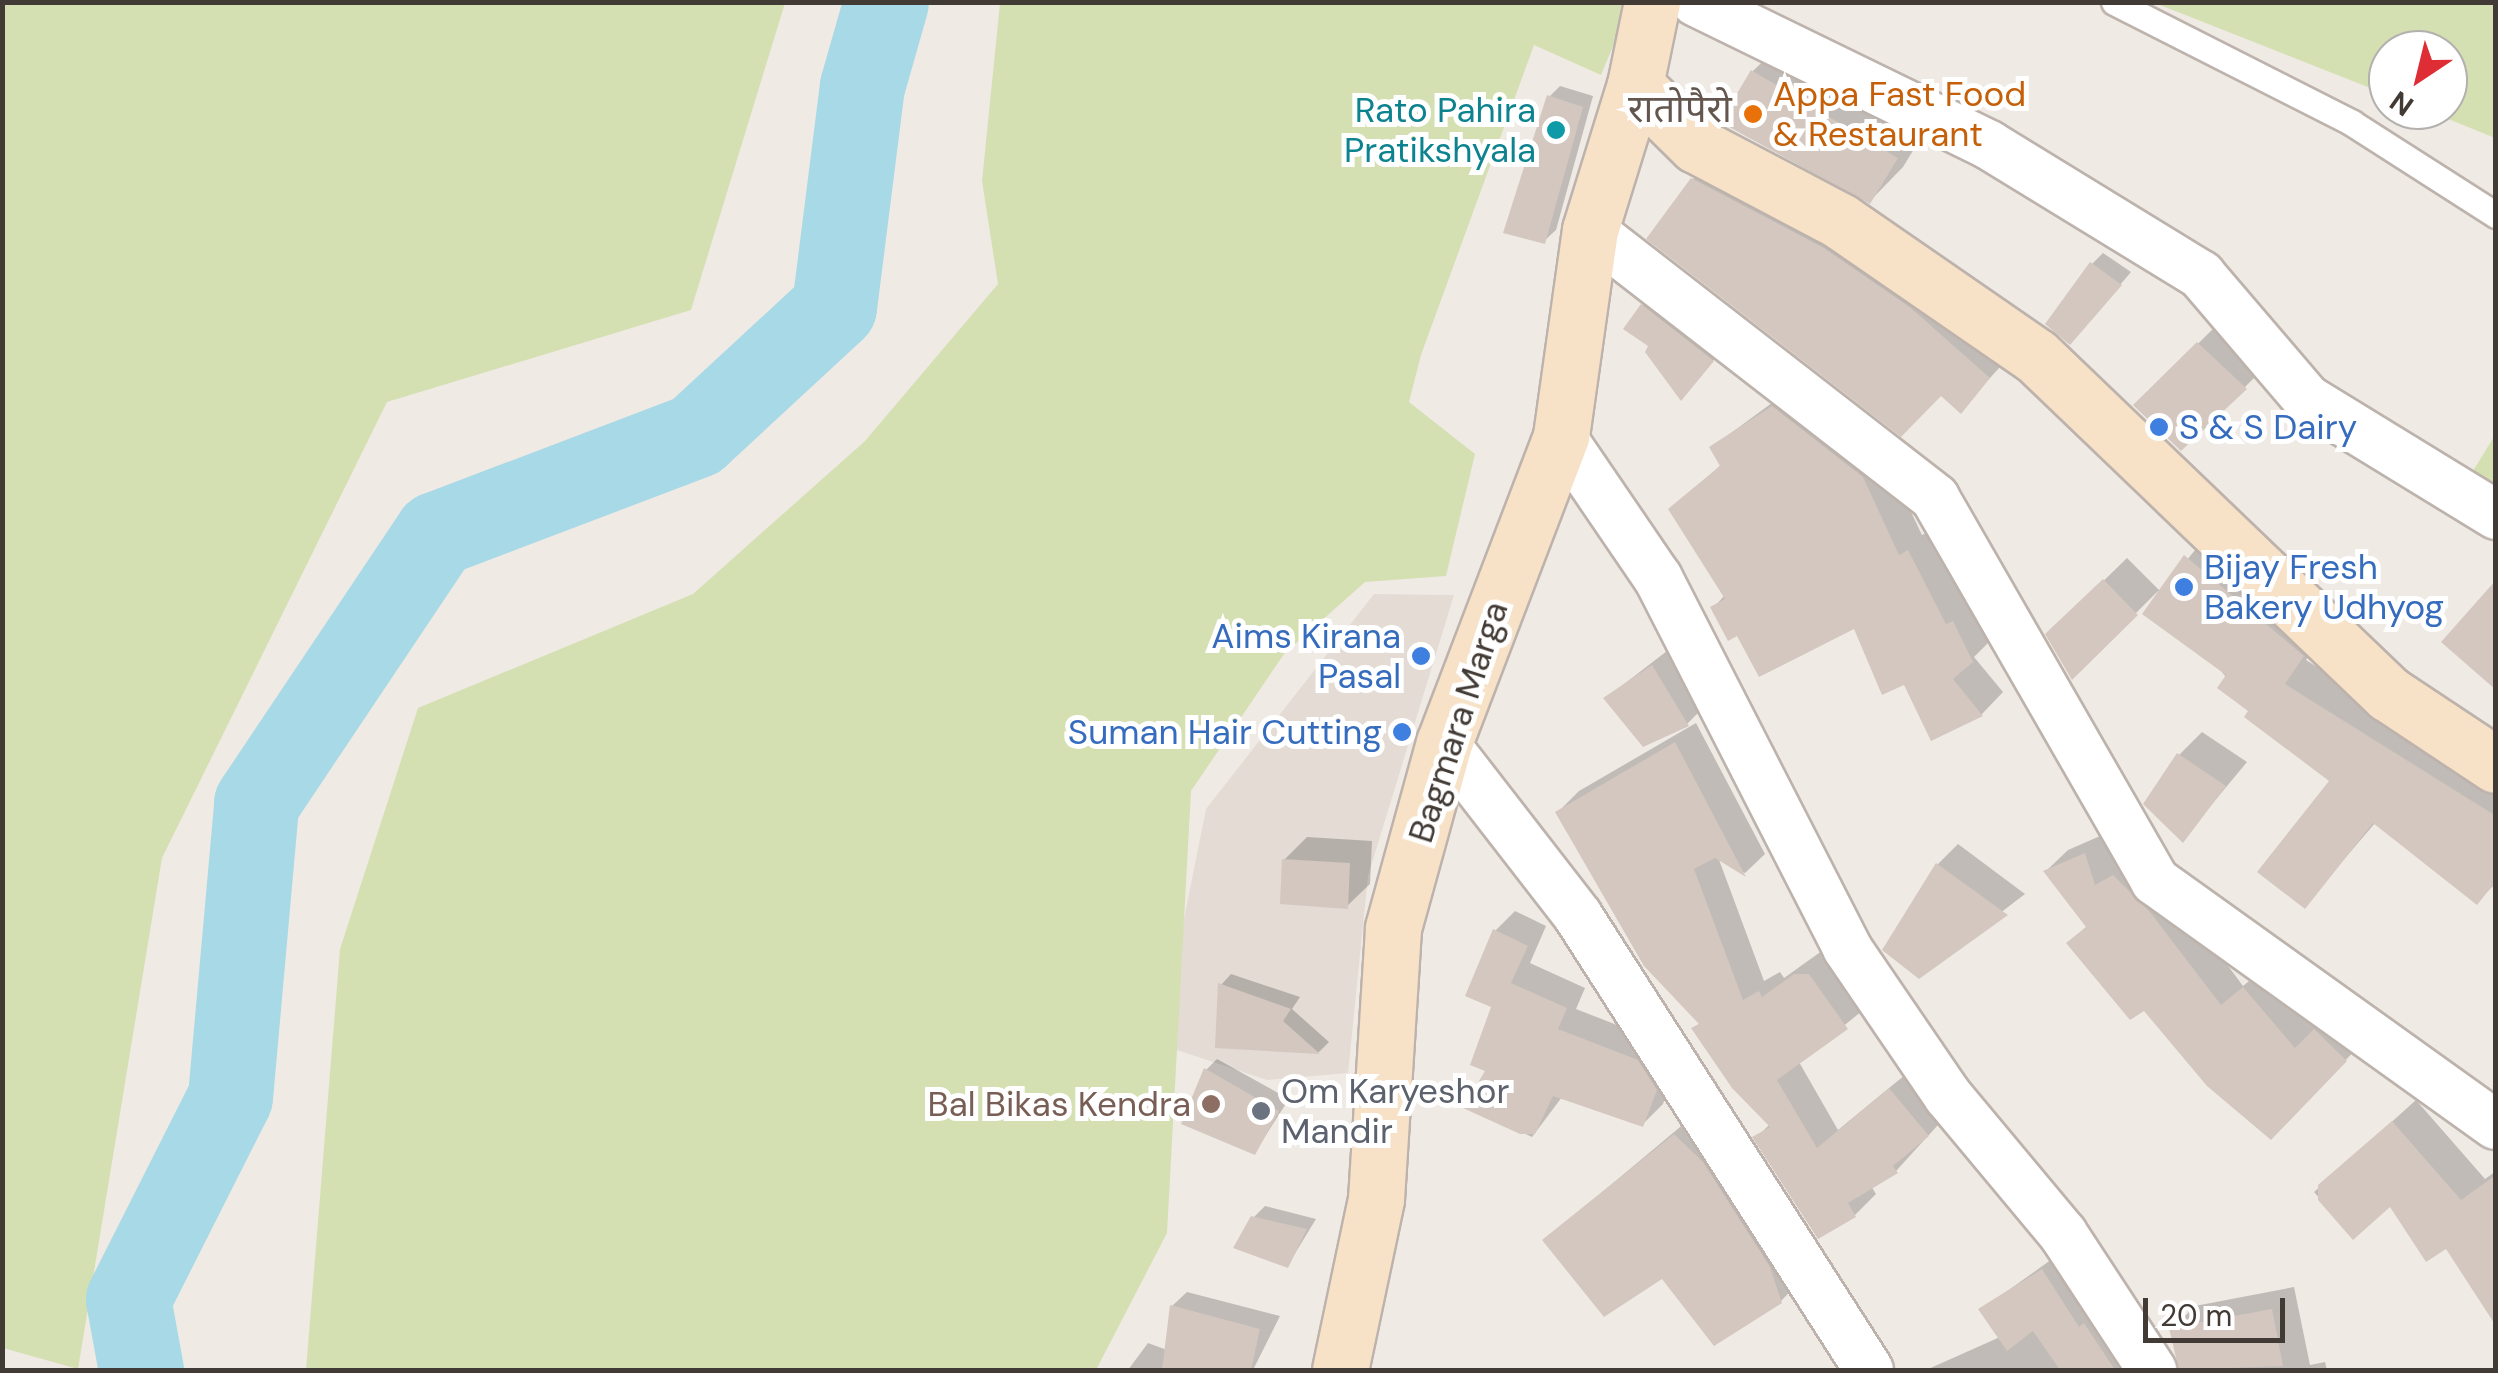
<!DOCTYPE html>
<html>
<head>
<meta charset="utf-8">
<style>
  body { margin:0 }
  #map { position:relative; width:2498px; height:1373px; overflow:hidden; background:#f0eae5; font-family:"DM Sans","Noto Sans Devanagari",sans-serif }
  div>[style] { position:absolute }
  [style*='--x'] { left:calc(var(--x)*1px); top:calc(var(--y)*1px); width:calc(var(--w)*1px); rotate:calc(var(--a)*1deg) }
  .residential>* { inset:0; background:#e3dbd4 }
  .green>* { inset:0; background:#d4e0b2 }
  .shadow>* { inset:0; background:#0003 }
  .river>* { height:85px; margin:-42.5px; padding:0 42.5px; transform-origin:42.5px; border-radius:42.5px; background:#a8d9e6 }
  .building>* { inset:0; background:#d3c7bf }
  .roads { filter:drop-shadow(2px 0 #bdb3ac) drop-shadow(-2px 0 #bdb3ac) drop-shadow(0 2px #bdb3ac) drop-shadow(0 -2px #bdb3ac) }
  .service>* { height:25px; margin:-12.5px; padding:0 12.5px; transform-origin:12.5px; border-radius:12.5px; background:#fff }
  .minor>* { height:48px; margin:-24px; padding:0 24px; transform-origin:24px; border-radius:24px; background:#fff }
  .secondary>* { height:55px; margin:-27.5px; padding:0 27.5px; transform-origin:27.5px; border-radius:27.5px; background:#f7e2c8 }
  .dots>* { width:28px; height:28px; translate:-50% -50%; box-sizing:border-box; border:5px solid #fff; border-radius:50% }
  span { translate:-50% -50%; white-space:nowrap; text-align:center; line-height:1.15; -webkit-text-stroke:10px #fff; paint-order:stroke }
  .food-label { font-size:35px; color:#c56008 }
  .left { translate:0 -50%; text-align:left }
  .culture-label { font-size:35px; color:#0d838f }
  .right { translate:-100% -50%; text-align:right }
  .shop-label { font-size:35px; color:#366cbe }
  .street-label { font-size:35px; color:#423a35 }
  .worship-label { font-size:35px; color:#5b616d }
  .education-label { font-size:35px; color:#785e54 }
  .neighbourhood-label { font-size:38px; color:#63564e }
  .frame { position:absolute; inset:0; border:5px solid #423a35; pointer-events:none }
  .north { position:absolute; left:2368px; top:30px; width:100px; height:100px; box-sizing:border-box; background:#fff; border:2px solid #b3b0ae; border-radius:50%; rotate:215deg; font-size:28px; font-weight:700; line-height:40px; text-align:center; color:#423a35 }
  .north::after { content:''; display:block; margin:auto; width:35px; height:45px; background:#df2d35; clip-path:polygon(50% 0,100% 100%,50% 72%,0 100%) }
  .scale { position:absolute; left:2143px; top:1298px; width:142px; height:45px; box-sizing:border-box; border:5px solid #423a35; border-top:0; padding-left:12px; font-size:30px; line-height:35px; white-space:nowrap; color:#423a35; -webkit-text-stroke:8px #fff; paint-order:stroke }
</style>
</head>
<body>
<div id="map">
  <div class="residential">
    <div style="clip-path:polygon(1374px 594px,1454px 595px,1368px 876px,1348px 1073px,1267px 1080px,1159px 1044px,1206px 809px)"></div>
  </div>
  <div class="green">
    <div style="clip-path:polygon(2px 3px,785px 3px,691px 310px,387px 402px,162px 858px,78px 1369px,3px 1348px)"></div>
    <div style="clip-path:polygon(1000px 3px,1631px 3px,1601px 75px,1534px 45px,1421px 355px,1409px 402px,1475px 454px,1446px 576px,1365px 582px,1284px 654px,1191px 791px,1167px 1233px,1096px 1370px,306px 1370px,340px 949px,418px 708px,693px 594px,865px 441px,998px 284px,982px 181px)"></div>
    <div style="clip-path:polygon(2155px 3px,2495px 3px,2495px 138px,2426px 110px,2448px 110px,2448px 50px,2388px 50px,2388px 95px)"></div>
    <div style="clip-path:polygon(2495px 435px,2495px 497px,2468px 479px)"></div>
  </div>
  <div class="shadow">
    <div style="clip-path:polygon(1787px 38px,1930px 123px,1903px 167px,1870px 201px,1723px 121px,1753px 71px)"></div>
    <div style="clip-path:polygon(1560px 86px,1593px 96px,1556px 230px,1544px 241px,1549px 97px)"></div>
    <div style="clip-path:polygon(1713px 159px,2009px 357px,1961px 410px,1693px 179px)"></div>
    <div style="clip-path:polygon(2103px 253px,2131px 272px,2081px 331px,2092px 264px)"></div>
    <div style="clip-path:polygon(1665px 283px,1734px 337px,1681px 397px,1652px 345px,1642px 306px)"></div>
    <div style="clip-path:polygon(2221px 321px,2267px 365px,2245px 387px,2136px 405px)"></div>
    <div style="clip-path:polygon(1795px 386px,1884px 455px,1922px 535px,1931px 530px,1968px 604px,1975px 601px,1993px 638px,1974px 657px,2003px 692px,1982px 714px,1932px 737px,1905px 682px,1855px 626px,1738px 633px,1713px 608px,1725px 595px,1671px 510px,1722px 464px,1712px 447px)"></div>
    <div style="clip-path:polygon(2208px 534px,2325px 632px,2306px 660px,2496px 780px,2496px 883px,2477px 902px,2376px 822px,2304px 906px,2332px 781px,2252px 710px,2158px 591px,2073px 676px,2048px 635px,2127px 558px,2161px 592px)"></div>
    <div style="clip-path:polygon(1676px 644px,1710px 701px,1687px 724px,1606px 698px)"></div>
    <div style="clip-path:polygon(1696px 723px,1765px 854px,1745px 873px,1718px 857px,1764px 981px,1780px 972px,1784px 978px,1826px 948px,1867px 1007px,1799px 1062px,1838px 1130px,1911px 1070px,1948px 1114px,1896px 1171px,1871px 1186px,1876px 1194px,1855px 1215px,1819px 1236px,1756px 1138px,1770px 1124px,1694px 1028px,1701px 1022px,1558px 812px,1579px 791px)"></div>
    <div style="clip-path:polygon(2202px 732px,2247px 762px,2183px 839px,2179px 755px)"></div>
    <div style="clip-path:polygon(2107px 833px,2117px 866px,2136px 855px,2172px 890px,2243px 986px,2266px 967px,2318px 1029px,2337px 1010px,2367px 1038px,2271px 1137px,2144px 1008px,2070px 943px,2088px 925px,2046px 871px,2068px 850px)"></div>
    <div style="clip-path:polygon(1307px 837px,1372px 841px,1370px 884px,1347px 906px,1284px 860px)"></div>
    <div style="clip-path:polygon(1958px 844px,2025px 894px,1919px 975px,1885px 950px,1938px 864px)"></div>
    <div style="clip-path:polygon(1515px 911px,1546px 926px,1530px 963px,1585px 988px,1576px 1009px,1658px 1041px,1676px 1069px,1663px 1104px,1643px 1124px,1562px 1097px,1532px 1137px,1466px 1107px,1489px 1070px,1495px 931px)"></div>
    <div style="clip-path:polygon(1231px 974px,1300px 997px,1292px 1009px,1329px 1042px,1319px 1052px,1217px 1046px,1221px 985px)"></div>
    <div style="clip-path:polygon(1217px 1059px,1289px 1099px,1255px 1152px,1206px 1070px)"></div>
    <div style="clip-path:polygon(2416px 1100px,2485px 1179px,2496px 1171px,2496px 1279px,2391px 1204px,2353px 1236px,2314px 1192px)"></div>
    <div style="clip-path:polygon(1704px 1107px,1809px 1272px,1781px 1301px,1663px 1276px,1545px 1240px)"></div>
    <div style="clip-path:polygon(1265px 1206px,1316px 1219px,1288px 1265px,1253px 1218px)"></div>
    <div style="clip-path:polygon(2062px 1252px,2146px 1370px,1926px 1370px,2000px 1337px,1982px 1309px)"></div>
    <div style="clip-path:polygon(2294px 1287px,2310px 1365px,2325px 1362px,2327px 1370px,2180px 1370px,2172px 1329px,2195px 1306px)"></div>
    <div style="clip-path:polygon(1187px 1292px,1280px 1316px,1253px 1370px,1128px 1370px,1148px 1343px,1167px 1350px,1172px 1306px)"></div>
  </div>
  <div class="river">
    <div style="--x:141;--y:1370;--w:72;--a:-100.4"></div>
    <div style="--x:128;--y:1299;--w:226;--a:-63.2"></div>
    <div style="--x:230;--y:1097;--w:295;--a:-84.9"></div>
    <div style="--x:256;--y:803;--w:324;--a:-56.2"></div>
    <div style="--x:436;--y:534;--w:278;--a:-20.8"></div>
    <div style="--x:696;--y:435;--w:188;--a:-42.8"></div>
    <div style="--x:834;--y:307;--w:223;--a:-82.8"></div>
    <div style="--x:862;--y:86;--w:87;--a:-74.1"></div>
  </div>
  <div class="building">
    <div style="clip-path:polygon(1751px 70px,1898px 158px,1870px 204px,1720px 122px)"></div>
    <div style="clip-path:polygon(1547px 95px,1583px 107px,1545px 244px,1503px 233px)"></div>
    <div style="clip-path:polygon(1691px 178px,1824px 248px,1911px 308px,1990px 378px,1961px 414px,1941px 396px,1901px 437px,1646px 239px)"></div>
    <div style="clip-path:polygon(2090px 262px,2122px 285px,2070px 345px,2045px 324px)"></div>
    <div style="clip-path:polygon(1641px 304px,1714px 361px,1681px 401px,1645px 352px,1648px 346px,1623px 329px)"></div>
    <div style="clip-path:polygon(2197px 342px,2247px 389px,2181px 451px,2133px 405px)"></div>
    <div style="clip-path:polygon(1772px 406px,1863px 477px,1899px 555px,1908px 550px,1946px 624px,1953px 621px,1973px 662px,1953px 679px,1983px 716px,1931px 741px,1904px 685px,1882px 695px,1854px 629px,1759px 677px,1737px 636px,1728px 641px,1710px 607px,1725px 599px,1668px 509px,1720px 466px,1709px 447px)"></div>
    <div style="clip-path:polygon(2184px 555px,2304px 656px,2285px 684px,2496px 816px,2496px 881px,2477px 905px,2373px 823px,2305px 909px,2257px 872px,2329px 781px,2244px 717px,2248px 711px,2217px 688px,2226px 675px,2142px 614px)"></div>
    <div style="clip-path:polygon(2103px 579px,2138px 615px,2072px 680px,2045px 634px)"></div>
    <div style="clip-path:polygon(2496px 580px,2496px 690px,2441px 642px)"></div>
    <div style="clip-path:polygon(1652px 665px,1689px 726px,1643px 747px,1603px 698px)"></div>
    <div style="clip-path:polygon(1675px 742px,1746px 877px,1715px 858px,1694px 869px,1743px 1000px,1759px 991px,1762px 997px,1794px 974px,1809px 974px,1848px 1029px,1777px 1080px,1817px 1148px,1889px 1088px,1929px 1136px,1893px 1166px,1898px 1173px,1848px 1203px,1856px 1217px,1818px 1239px,1752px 1137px,1770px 1127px,1732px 1088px,1691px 1028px,1699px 1024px,1644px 966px,1555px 812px)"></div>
    <div style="clip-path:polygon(2177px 753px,2226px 786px,2183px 843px,2143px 804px)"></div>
    <div style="clip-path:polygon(2085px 853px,2095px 885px,2113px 875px,2150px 912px,2221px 1005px,2243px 987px,2295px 1048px,2314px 1029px,2347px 1061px,2271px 1140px,2207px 1086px,2144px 1011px,2130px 1020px,2066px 943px,2086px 927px,2043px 871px)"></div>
    <div style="clip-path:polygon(1282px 859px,1350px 863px,1348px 909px,1280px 904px)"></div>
    <div style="clip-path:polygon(1936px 863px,2008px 915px,1919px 979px,1882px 950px)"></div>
    <div style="clip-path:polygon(1493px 929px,1528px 946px,1511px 983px,1567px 1008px,1558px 1029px,1638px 1060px,1657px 1090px,1643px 1127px,1553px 1096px,1535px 1134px,1520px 1134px,1463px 1108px,1485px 1071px,1470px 1065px,1491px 1007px,1465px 996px)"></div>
    <div style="clip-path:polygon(1218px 983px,1291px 1009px,1283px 1021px,1320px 1054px,1215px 1048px)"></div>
    <div style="clip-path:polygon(1204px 1068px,1279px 1111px,1255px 1155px,1181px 1124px)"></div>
    <div style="clip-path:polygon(2392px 1121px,2461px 1200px,2496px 1175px,2496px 1326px,2446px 1249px,2426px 1262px,2390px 1207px,2353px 1240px,2318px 1200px,2318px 1185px)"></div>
    <div style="clip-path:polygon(1674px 1134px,1703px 1162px,1770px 1267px,1782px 1303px,1714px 1346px,1662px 1279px,1604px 1317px,1542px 1240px)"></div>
    <div style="clip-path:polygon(1251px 1216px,1307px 1229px,1288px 1268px,1233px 1248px)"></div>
    <div style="clip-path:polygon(2042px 1269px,2079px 1327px,2084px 1323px,2115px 1370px,2060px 1370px,2033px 1331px,2007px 1351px,1978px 1309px)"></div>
    <div style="clip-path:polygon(1170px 1305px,1260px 1329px,1251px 1370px,1162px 1370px)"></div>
    <div style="clip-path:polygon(2272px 1309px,2283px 1366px,2179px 1370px,2169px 1328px)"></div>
  </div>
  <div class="roads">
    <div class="service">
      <div style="--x:2114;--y:2;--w:267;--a:26.9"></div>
      <div style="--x:2352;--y:123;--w:171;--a:32.6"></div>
    </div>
    <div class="minor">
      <div style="--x:1696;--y:2;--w:326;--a:26"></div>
      <div style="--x:1989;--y:145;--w:249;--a:31.5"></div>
      <div style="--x:2201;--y:275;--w:163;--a:49.5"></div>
      <div style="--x:2307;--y:399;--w:222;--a:31.5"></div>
      <div style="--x:1590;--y:230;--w:437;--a:37.8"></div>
      <div style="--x:1935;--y:498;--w:442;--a:60.1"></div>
      <div style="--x:2155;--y:881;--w:419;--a:35.6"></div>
      <div style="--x:1561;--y:436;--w:172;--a:55.7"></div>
      <div style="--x:1658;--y:578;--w:415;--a:62.9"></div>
      <div style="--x:1847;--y:948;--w:179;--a:55.7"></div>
      <div style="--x:1948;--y:1096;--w:180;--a:50.2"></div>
      <div style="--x:2063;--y:1234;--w:163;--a:56.8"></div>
      <div style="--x:1444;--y:743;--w:219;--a:52.2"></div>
      <div style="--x:1578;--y:916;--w:539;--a:57.34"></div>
    </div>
    <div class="secondary">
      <div style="--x:1635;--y:85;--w:86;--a:44.5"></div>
      <div style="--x:1696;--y:145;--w:163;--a:27.8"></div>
      <div style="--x:1840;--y:221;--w:238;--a:34.6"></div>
      <div style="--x:2036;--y:356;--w:489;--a:43.8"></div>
      <div style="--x:2389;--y:694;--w:128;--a:33.6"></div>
      <div style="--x:1340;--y:1370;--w:175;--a:-78.1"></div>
      <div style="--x:1376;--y:1199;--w:272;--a:-86.4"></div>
      <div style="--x:1393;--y:928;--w:192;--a:-74.6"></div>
      <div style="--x:1444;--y:743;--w:329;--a:-69.1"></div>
      <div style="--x:1561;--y:436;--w:208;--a:-82"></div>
      <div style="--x:1590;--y:230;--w:152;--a:-72.8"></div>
      <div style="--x:1635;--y:85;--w:85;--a:-78.4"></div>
    </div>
  </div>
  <div class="dots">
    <div style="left:1753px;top:114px;background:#e8710a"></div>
    <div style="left:1556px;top:130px;background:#0f9aa8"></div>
    <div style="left:2159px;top:427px;background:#3f7fe0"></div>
    <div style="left:2184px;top:587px;background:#3f7fe0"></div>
    <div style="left:1421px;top:656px;background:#3f7fe0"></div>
    <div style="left:1402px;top:732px;background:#3f7fe0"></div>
    <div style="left:1211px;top:1104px;background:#8d6e63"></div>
    <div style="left:1261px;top:1111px;background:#6b7280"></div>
  </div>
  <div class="food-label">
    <span class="left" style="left:1773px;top:114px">Appa Fast Food<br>&amp; Restaurant</span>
  </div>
  <div class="culture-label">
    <span class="right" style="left:1536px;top:130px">Rato Pahira<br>Pratikshyala</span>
  </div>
  <div class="shop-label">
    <span class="left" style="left:2179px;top:427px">S &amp; S Dairy</span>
    <span class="left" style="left:2204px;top:587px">Bijay Fresh<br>Bakery Udhyog</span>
    <span class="right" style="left:1401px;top:656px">Aims Kirana<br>Pasal</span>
    <span class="right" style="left:1382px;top:732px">Suman Hair Cutting</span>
  </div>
  <div class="street-label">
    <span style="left:1458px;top:722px;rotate:-72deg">Bagmara Marga</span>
  </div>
  <div class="worship-label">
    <span class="left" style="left:1281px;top:1111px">Om Karyeshor<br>Mandir</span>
  </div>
  <div class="education-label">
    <span class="right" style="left:1191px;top:1104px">Bal Bikas Kendra</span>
  </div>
  <div class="neighbourhood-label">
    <span style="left:1680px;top:110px">रातोपैरो</span>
  </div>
  <div class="frame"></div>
  <div class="north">N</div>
  <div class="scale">20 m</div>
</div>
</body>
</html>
